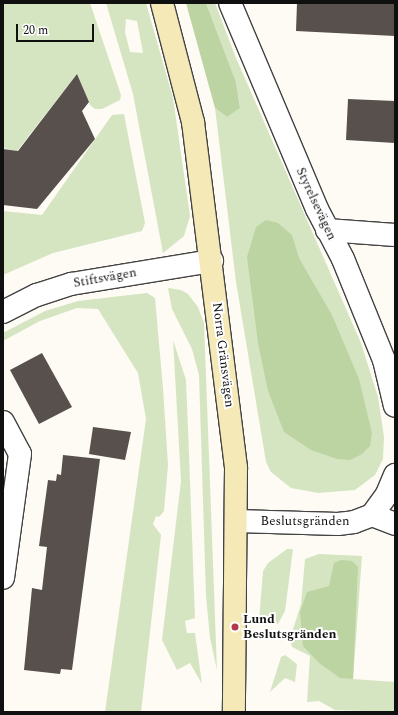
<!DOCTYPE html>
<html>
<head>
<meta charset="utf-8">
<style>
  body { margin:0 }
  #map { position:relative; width:398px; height:715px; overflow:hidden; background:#fdfbf4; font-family:Spectral,serif }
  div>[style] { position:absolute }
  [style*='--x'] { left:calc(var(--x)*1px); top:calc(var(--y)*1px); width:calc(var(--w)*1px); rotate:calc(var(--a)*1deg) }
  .green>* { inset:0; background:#d6e5c1 }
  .forest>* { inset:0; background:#bcd3a2 }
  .building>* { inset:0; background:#57504d }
  .roads { filter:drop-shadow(1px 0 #434343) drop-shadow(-1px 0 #434343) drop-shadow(0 1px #434343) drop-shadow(0 -1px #434343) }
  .street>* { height:22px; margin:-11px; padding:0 11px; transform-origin:11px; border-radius:11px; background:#fff }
  .secondary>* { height:22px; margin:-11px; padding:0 11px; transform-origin:11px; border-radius:11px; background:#f5e9b7 }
  .dots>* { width:11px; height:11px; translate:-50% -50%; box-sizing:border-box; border:2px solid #fff; border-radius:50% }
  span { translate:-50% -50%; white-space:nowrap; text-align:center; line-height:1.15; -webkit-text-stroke:4px #fff; paint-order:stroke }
  .street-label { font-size:13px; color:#101010 }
  .poi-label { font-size:13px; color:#101010; font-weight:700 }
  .left { translate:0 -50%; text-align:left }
  .frame { position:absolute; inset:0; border:4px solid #101010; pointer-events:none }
  .scale { position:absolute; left:16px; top:24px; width:78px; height:18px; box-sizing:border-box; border:2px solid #101010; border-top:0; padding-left:5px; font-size:12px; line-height:14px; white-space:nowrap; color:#101010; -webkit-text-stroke:3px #fff; paint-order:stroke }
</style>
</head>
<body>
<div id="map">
  <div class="green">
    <div style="clip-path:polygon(90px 3px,121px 95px,120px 100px,102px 109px,95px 109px,90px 105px,77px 74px,17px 151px,3px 148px,3px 4px)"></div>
    <div style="clip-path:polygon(evenodd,106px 3px,146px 3px,173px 98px,190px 216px,184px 236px,163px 253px,133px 94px,106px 3px,126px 19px,137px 21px,143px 53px,130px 52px,125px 32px,126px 19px)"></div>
    <div style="clip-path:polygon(206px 3px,215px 3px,236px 58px,361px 343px,378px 397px,384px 437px,383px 459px,375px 475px,355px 490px,318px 493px,291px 488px,271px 472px,266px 462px,236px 282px,215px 108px,227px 117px,240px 107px,236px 82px)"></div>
    <div style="clip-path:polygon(124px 114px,145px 223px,142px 231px,53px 253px,3px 275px,3px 211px,42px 215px,112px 115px)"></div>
    <div style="clip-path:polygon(168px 288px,181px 290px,188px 294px,198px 307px,204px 323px,217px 670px,210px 638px,206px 596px,199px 375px,192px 349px,172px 309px)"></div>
    <div style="clip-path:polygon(147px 293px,155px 298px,163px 388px,168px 465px,164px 511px,159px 517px,156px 516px,153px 524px,161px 535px,141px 712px,105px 712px,146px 419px,138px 373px,98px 309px,77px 308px,40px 321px,3px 341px,3px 333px,45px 311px,78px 301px)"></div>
    <div style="clip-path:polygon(173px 340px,186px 380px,189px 454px,195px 618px,185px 621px,187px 633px,195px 633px,202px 684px,190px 663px,177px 670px,162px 640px,181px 481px)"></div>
    <div style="clip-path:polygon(287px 549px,293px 549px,285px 611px,278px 624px,259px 621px,263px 571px,268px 563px)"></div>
    <div style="clip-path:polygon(319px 554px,362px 556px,353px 679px,395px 682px,395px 712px,335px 710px,319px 701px,307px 702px,310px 656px,292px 647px,290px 639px,301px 604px,305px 559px)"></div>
    <div style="clip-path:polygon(285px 655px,297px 664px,295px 682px,285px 678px,270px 692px,281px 657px)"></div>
  </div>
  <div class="forest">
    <div style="clip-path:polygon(186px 3px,206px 3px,236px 82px,240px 108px,227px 117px,215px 108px)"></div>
    <div style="clip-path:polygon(266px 220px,278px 223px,292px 235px,299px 258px,332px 315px,359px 379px,372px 433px,370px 446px,362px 454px,350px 460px,337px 459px,311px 450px,284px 432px,268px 391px,258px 343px,247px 257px,256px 227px)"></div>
    <div style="clip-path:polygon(341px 560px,352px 561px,358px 567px,353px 679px,340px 678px,319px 663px,303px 646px,300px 612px,307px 592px,329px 586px,334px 563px)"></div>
  </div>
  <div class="building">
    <div style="clip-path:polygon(297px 3px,395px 3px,395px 36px,296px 31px)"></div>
    <div style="clip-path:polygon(77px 74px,89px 102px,82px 111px,95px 139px,37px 209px,3px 205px,3px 149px,18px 151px)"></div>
    <div style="clip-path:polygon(348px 99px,395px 101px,395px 143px,346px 140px)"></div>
    <div style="clip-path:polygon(42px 353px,72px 407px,39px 424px,10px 370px)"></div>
    <div style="clip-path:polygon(93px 427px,131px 432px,125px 460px,89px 454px)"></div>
    <div style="clip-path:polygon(63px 455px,100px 459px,72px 670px,61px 669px,60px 674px,24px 670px,32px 588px,42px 590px,47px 547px,39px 546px,48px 480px,56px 481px,57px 474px,61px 475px)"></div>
  </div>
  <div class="roads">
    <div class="street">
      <div style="--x:230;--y:3;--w:224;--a:67.1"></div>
      <div style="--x:317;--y:209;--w:56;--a:62.5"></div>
      <div style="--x:343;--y:259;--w:109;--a:67.9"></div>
      <div style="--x:384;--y:360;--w:47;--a:76.6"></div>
      <div style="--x:327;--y:230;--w:68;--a:4.2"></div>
      <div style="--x:3;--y:312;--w:38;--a:-27"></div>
      <div style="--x:37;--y:295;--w:36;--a:-18"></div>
      <div style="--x:71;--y:284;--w:143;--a:-9.3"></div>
      <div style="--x:3;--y:422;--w:36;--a:62"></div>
      <div style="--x:20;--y:454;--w:125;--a:97.8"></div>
      <div style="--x:372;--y:515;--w:26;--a:-54"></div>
      <div style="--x:387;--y:494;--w:21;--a:-67"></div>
      <div style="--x:236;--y:521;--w:102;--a:1.7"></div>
      <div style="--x:338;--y:524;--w:16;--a:-7"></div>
      <div style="--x:354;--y:522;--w:19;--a:-21"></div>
      <div style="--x:372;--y:515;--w:25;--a:21"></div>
    </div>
    <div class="secondary">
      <div style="--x:162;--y:3;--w:123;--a:75.4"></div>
      <div style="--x:193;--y:122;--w:349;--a:82.9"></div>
      <div style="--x:236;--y:468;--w:244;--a:90.5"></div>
    </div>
  </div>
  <div class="dots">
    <div style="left:235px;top:627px;background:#af3948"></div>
  </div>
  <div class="street-label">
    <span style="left:316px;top:204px;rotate:65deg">Styrelsevägen</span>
    <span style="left:105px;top:278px;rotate:-10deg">Stiftsvägen</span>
    <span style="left:223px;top:355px;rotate:83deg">Norra Gränsvägen</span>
    <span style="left:305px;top:521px">Beslutsgränden</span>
  </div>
  <div class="poi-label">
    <span class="left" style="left:243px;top:627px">Lund<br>Beslutsgränden</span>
  </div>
  <div class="frame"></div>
  <div class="scale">20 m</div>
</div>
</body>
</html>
